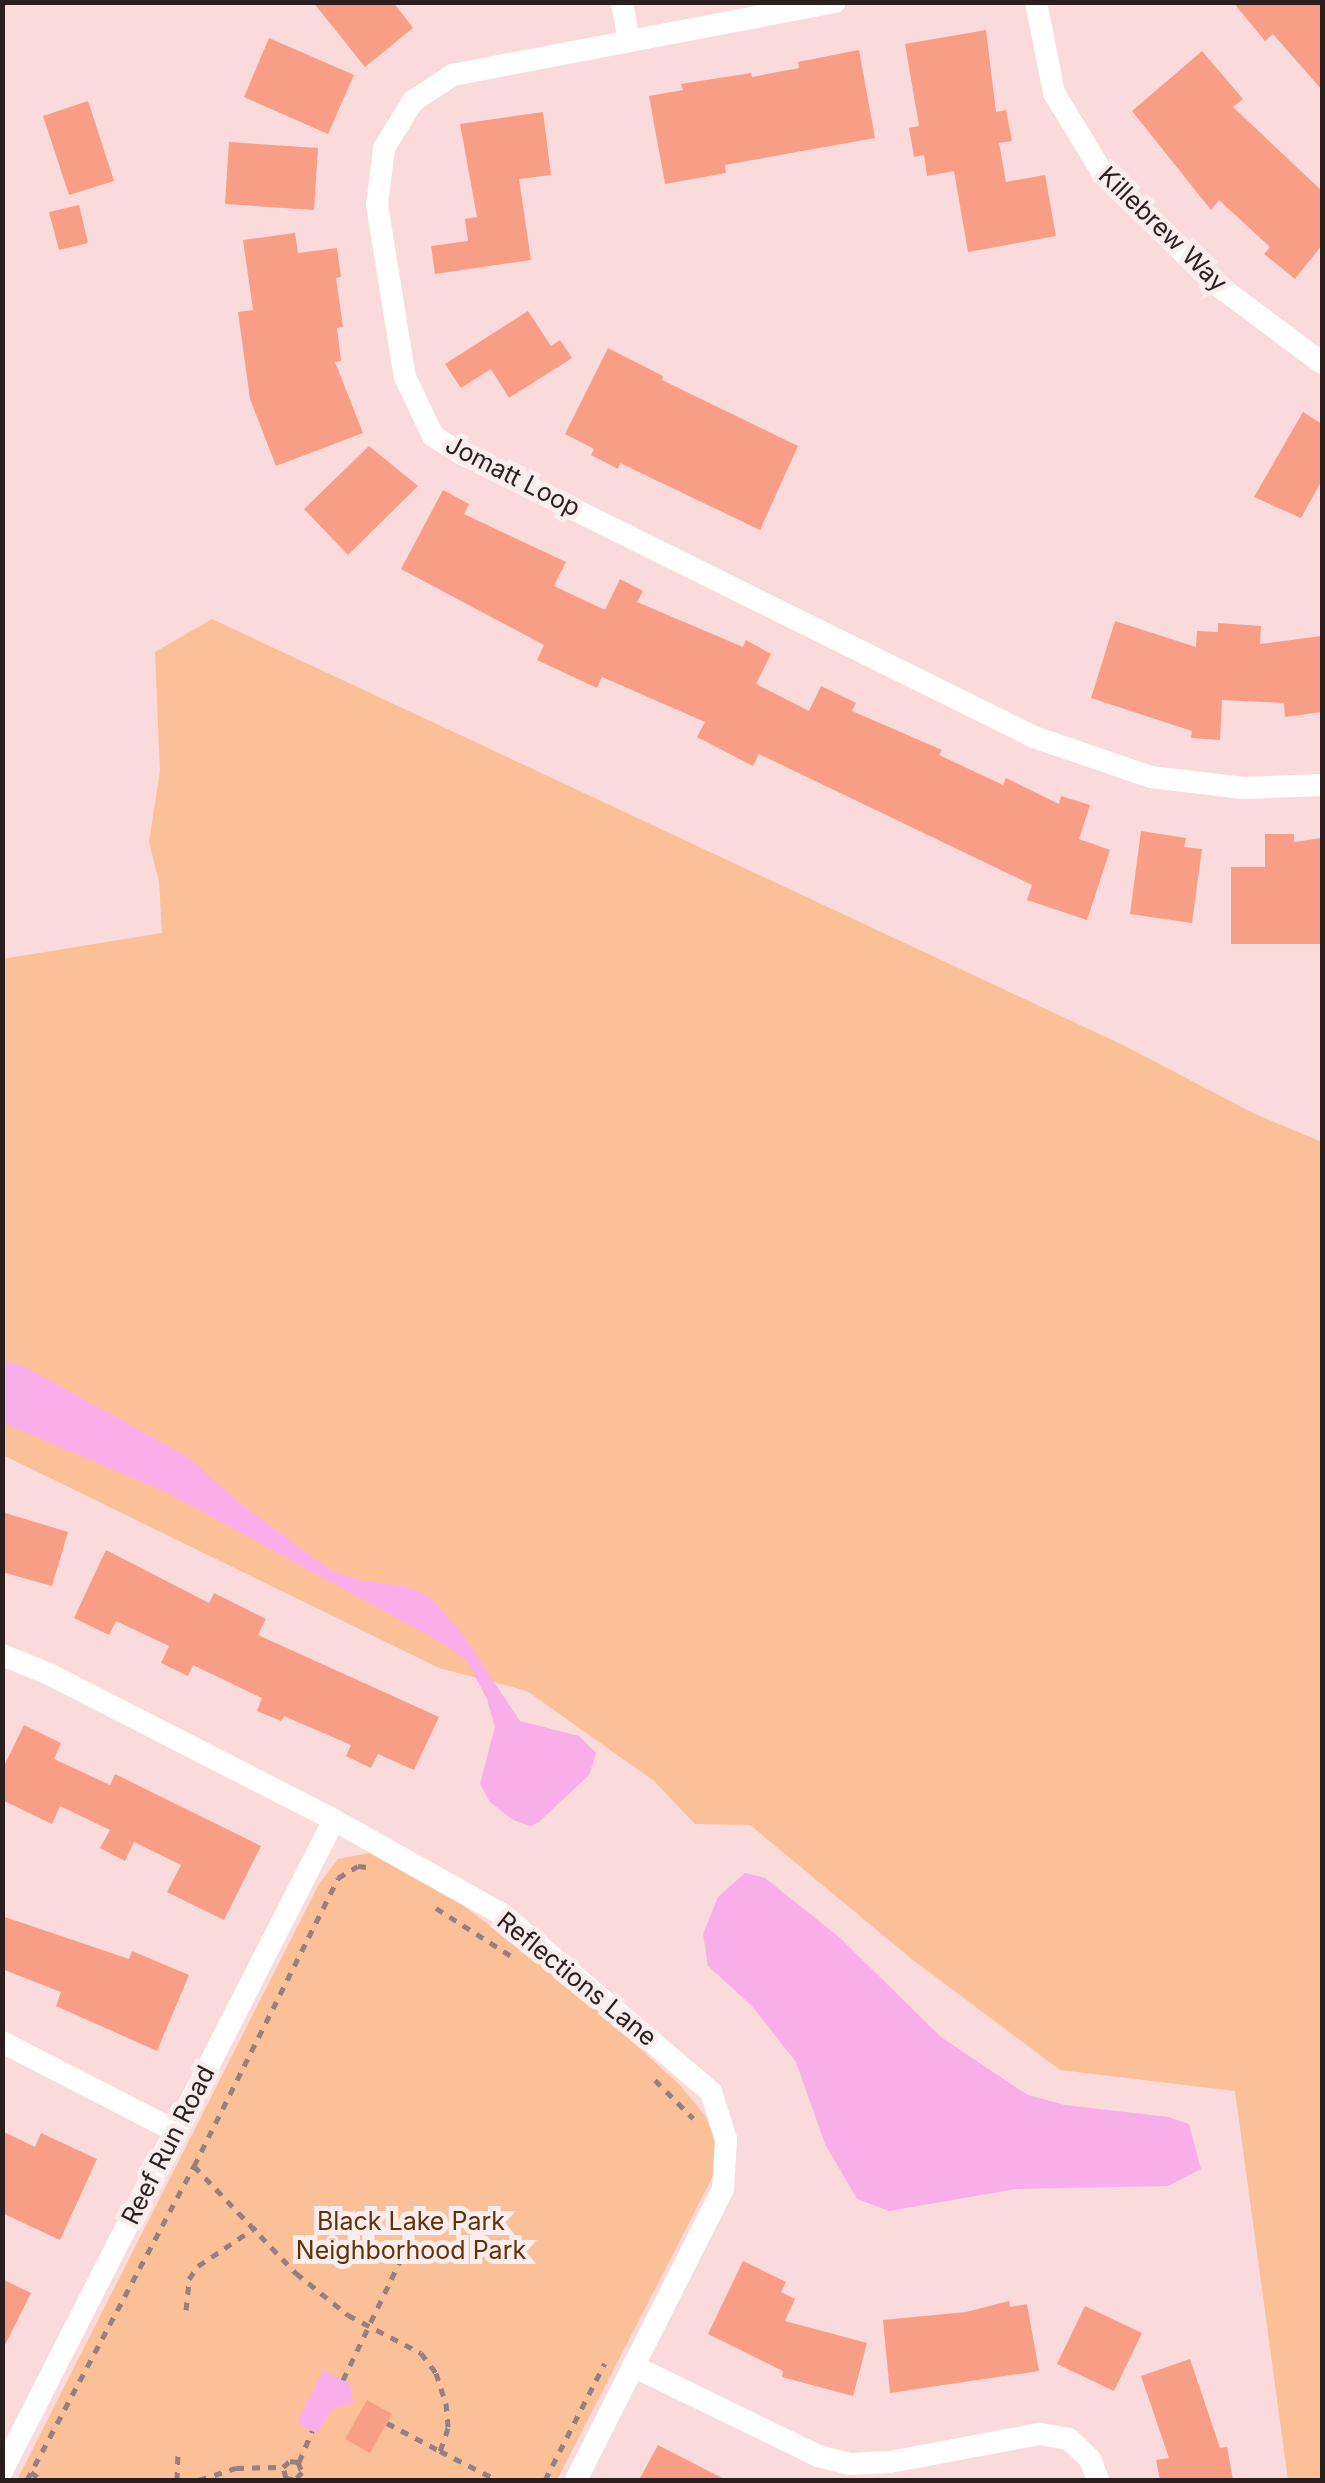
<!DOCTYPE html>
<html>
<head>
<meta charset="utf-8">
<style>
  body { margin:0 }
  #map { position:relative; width:1325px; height:2483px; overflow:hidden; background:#fbdadb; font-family:Inter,sans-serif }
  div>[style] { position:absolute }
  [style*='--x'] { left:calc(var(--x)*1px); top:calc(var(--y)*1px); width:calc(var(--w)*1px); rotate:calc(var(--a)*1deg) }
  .green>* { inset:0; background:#fcc098 }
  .water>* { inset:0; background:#f8aee8 }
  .building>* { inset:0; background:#f89e87 }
  .path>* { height:5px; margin-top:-2.5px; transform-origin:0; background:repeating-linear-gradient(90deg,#967f80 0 8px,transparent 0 16px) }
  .street>* { height:22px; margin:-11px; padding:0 11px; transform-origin:11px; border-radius:11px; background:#fff }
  span { translate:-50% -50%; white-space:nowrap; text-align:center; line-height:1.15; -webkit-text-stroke:10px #faeded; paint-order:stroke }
  .street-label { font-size:25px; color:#2a1e1f }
  .park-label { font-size:25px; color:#623207 }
  .frame { position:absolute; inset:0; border:5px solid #2a1e1f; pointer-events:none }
</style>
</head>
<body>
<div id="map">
  <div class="green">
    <div style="clip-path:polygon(212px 619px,1125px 1046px,1255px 1114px,1322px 1142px,1322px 2480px,1288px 2480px,1235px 2091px,1060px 2070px,913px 1960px,750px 1825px,695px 1824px,654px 1781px,527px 1691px,439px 1668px,3px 1455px,2px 959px,162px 933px,159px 882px,149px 842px,160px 771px,155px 652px)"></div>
    <div style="clip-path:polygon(369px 1853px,462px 1905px,561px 1977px,680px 2085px,706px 2117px,715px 2142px,714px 2174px,557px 2480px,17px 2480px,319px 1884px,338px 1859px)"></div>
  </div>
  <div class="water">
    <div style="clip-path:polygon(2px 1361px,22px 1365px,188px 1457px,242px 1505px,332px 1571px,359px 1580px,408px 1587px,431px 1598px,459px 1629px,520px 1721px,579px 1736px,596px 1753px,589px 1775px,539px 1822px,530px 1826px,513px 1820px,490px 1802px,480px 1784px,495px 1727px,487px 1699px,467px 1661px,444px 1644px,168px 1493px,3px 1423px)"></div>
    <div style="clip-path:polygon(745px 1873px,765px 1878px,839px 1937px,941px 2037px,1002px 2078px,1028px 2095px,1065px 2105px,1168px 2117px,1189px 2124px,1201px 2169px,1168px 2186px,1016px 2189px,889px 2211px,857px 2199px,825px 2144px,796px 2062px,751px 2005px,708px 1966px,703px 1934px,718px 1897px)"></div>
    <div style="clip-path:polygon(323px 2370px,350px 2383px,353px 2403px,332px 2409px,317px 2434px,297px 2423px)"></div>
  </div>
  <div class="building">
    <div style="clip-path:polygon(313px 2px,393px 2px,413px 28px,365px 67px)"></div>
    <div style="clip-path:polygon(1233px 2px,1322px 2px,1322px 90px,1273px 34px,1265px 41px)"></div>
    <div style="clip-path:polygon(986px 30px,996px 112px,1006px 110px,1012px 141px,999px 143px,1006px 182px,1045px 175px,1056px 236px,968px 252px,954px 171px,927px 176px,924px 155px,914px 157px,909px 128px,919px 126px,905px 44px)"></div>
    <div style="clip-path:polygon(269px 38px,354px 75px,328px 134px,244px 97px)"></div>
    <div style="clip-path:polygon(859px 50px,875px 138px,725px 165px,726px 173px,665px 184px,649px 96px,683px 90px,681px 84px,751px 73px,752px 77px,799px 68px,798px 62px)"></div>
    <div style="clip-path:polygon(1202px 51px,1243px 99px,1233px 107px,1322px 191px,1322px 245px,1295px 279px,1264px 254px,1270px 247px,1219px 200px,1211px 210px,1132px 111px)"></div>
    <div style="clip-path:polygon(88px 101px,114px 181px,69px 195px,43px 116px)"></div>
    <div style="clip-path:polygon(543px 112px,551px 175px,519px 179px,531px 260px,435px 274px,431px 246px,468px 241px,465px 219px,477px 217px,460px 124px)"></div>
    <div style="clip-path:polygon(229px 142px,318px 148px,314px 210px,225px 204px)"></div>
    <div style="clip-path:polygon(79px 205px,88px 243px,59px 250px,49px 212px)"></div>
    <div style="clip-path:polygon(295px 233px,298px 253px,337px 248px,341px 277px,336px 278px,343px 327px,337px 328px,341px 361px,335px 362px,363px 433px,276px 466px,250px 399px,238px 312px,253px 310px,243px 240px)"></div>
    <div style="clip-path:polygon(528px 311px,551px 346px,560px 340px,572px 358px,509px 398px,491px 369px,461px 388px,445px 364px)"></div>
    <div style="clip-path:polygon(608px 348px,663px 376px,662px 380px,798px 446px,760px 530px,620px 463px,618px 469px,591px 455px,594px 449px,565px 434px)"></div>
    <div style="clip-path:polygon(1303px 412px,1322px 424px,1322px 480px,1301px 518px,1254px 497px)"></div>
    <div style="clip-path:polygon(369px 446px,418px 486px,348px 555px,304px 509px)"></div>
    <div style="clip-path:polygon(443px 490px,469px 504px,464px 514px,566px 562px,554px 586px,605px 610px,620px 579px,643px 591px,637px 602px,743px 647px,746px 640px,771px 654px,756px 684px,809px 711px,821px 686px,856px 703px,852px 711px,942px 750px,939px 755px,1003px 785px,1006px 778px,1059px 804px,1061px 796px,1090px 805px,1079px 839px,1110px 850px,1087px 920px,1027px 900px,1032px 885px,759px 754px,753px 766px,697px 737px,705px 722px,602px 677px,597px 688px,537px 660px,544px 645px,401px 569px)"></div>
    <div style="clip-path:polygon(1115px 621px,1196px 647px,1197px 631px,1218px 632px,1218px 623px,1261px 626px,1260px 644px,1322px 636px,1322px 712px,1285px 717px,1284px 703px,1222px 700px,1220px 740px,1191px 738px,1192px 731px,1091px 698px)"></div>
    <div style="clip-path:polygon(1141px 831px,1186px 838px,1184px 847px,1202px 849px,1192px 923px,1130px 914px)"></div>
    <div style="clip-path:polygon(1265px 834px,1294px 834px,1294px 842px,1322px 838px,1322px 944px,1231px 944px,1231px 867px,1265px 867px)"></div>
    <div style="clip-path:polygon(2px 1512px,68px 1532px,52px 1586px,2px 1572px)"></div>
    <div style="clip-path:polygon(106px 1550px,209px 1603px,214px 1593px,266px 1619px,258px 1635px,439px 1717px,414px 1770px,378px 1754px,371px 1768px,346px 1756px,351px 1745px,284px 1716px,281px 1721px,257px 1711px,262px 1698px,193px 1665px,188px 1676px,161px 1663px,169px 1646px,116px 1621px,109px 1635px,74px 1618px)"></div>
    <div style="clip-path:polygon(24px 1725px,61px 1743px,54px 1759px,110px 1785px,115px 1774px,261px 1846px,224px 1920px,167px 1892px,181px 1865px,134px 1842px,125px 1861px,100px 1848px,110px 1830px,60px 1806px,52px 1824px,2px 1800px,2px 1770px)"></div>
    <div style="clip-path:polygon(2px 1916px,129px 1959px,132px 1951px,189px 1975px,157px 2051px,56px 2006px,61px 1992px,2px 1969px)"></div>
    <div style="clip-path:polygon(2px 2131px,35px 2147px,41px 2133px,97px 2159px,60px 2240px,2px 2213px)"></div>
    <div style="clip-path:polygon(743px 2261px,786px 2282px,781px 2292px,795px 2299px,785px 2321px,867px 2343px,853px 2396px,782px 2377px,783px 2371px,708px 2334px)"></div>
    <div style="clip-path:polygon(2px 2279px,31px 2293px,2px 2351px)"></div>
    <div style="clip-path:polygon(1009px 2301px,1010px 2307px,1027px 2304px,1039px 2371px,890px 2393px,883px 2320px,966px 2312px)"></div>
    <div style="clip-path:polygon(1085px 2306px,1142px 2333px,1114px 2391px,1057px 2364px)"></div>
    <div style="clip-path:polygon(1190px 2359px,1220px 2448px,1227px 2447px,1233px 2480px,1160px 2480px,1156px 2460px,1169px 2458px,1141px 2376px)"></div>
    <div style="clip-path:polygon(367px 2400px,392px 2414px,370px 2453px,345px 2439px)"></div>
    <div style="clip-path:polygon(658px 2445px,726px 2480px,639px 2480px)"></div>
  </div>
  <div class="path">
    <div style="--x:436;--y:1908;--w:89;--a:32.6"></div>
    <div style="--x:655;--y:2080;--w:54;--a:45"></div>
    <div style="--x:194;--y:2166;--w:148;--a:46.4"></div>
    <div style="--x:296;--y:2273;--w:67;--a:38.9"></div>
    <div style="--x:348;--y:2315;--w:82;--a:27.5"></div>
    <div style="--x:421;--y:2353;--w:25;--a:53"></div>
    <div style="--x:436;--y:2373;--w:32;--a:72"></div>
    <div style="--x:446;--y:2403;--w:25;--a:85"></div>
    <div style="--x:448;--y:2428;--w:24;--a:109"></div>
    <div style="--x:440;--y:2451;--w:64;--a:27"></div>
    <div style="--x:186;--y:2310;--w:31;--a:-84"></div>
    <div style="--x:189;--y:2279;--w:16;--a:-55"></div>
    <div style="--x:198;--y:2266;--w:70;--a:-33.9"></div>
    <div style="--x:343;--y:2380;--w:134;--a:-64.4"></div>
    <div style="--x:387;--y:2423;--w:60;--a:27.8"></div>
    <div style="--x:290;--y:2461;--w:8;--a:7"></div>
    <div style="--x:298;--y:2462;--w:11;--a:68"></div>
    <div style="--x:302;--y:2472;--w:11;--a:131"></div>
    <div style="--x:295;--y:2480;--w:9;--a:-167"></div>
    <div style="--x:286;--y:2478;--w:11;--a:-105"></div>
    <div style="--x:283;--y:2467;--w:9;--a:-41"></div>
    <div style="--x:299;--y:2462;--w:34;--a:-67"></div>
    <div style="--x:31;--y:2472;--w:13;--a:39"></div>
    <div style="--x:27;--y:2480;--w:356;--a:-62"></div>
    <div style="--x:194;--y:2166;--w:322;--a:-63.4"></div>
    <div style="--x:338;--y:1878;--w:23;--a:-31"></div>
    <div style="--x:358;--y:1866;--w:9;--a:6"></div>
    <div style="--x:177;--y:2480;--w:29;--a:-88"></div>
    <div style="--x:199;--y:2480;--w:39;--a:-18"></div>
    <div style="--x:236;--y:2468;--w:47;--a:-1.2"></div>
    <div style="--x:545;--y:2480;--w:131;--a:-62.9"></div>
  </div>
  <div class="street">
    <div style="--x:622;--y:2;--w:40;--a:80"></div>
    <div style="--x:835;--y:2;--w:389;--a:169.2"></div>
    <div style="--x:453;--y:75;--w:48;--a:147"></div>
    <div style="--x:413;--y:101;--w:55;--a:121.7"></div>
    <div style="--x:384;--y:148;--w:57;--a:97"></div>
    <div style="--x:377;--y:205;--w:174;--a:80.8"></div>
    <div style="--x:405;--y:377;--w:65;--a:64.6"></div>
    <div style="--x:433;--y:436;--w:34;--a:32"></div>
    <div style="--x:462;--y:454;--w:638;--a:26.32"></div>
    <div style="--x:1034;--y:737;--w:124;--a:18.9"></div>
    <div style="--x:1151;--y:777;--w:93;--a:6.8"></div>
    <div style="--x:1243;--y:788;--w:79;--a:-2.2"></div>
    <div style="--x:1036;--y:2;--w:93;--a:78.8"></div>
    <div style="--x:1054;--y:93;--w:92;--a:58.7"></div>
    <div style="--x:1102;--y:172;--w:155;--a:44.7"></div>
    <div style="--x:1212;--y:281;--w:137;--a:36.7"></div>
    <div style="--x:2;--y:1655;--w:51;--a:22"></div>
    <div style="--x:49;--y:1674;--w:320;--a:27.1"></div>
    <div style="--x:334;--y:1820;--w:194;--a:29.3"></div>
    <div style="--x:503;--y:1915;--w:273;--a:40.4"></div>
    <div style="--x:711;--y:2092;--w:49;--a:72.3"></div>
    <div style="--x:726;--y:2139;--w:50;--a:93.4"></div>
    <div style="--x:723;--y:2189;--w:326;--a:116.8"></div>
    <div style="--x:2;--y:2042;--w:195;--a:27.2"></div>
    <div style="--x:633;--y:2366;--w:206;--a:25.9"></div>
    <div style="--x:818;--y:2456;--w:33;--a:14"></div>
    <div style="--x:850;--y:2464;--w:40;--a:-2.9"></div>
    <div style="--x:890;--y:2462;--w:153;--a:-10.6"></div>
    <div style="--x:1040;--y:2434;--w:29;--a:10"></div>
    <div style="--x:1069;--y:2439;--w:29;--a:44"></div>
    <div style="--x:1090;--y:2459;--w:22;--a:69"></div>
    <div style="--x:2;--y:2471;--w:731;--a:-62.98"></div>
  </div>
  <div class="street-label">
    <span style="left:1163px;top:229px;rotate:44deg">Killebrew Way</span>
    <span style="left:513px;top:476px;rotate:27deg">Jomatt Loop</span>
    <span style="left:577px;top:1979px;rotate:39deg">Reflections Lane</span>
    <span style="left:168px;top:2145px;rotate:-63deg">Reef Run Road</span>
  </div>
  <div class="park-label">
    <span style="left:411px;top:2236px">Black Lake Park<br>Neighborhood Park</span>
  </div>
  <div class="frame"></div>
</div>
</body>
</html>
